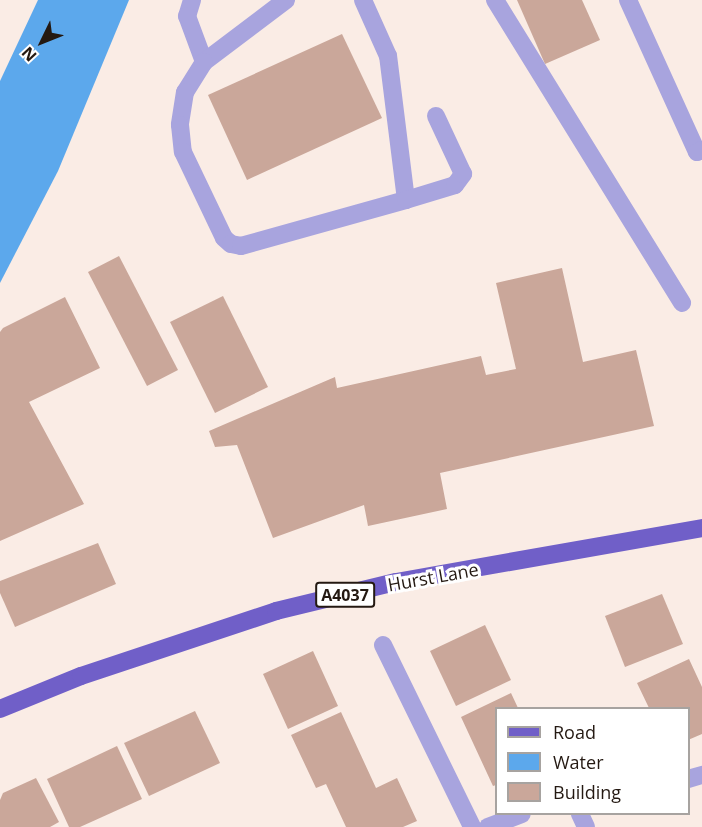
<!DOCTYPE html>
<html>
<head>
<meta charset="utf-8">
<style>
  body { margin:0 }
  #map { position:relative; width:702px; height:827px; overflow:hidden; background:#faece5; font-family:"Open Sans",sans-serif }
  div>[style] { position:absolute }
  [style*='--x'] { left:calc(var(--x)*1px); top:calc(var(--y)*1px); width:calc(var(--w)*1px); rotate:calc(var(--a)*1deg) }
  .water>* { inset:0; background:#5ca8ec }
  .building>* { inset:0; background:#caa79a }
  .lane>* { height:18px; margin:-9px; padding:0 9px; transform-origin:9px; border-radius:9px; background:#a8a4de }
  .street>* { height:18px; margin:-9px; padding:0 9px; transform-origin:9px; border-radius:9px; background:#a8a4de }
  .primary>* { height:18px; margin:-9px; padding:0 9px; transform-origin:9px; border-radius:9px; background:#705fc8 }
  span { translate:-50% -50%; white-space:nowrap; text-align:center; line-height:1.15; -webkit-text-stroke:6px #fff; paint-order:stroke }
  .shield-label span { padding:2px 4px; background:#fff; border:2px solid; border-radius:4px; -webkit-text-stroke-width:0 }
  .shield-label { font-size:16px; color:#241912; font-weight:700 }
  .street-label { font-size:18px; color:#241912 }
  .legend { position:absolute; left:495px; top:707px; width:195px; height:108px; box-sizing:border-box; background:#fff; border:2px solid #a7a3a0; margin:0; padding:8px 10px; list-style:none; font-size:18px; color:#241912 }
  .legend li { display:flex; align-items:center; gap:12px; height:30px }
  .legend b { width:30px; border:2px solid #a7a3a0 }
  .north { position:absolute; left:12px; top:12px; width:60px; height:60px; -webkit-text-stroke:4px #fff; paint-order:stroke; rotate:227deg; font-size:16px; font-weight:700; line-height:24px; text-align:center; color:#241912 }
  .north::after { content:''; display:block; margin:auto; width:21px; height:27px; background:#241912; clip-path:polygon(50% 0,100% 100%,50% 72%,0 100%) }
</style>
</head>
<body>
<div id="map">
  <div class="water">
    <div style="clip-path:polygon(38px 0,129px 0,58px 171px,0 283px,0 81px)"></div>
  </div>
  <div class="building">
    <div style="clip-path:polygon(517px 0,582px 0,600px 40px,545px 64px)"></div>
    <div style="clip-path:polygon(342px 34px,382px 118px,247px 180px,208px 95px)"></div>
    <div style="clip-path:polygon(119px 256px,178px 370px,147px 386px,88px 272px)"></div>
    <div style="clip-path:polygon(562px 268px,583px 362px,636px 350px,654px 426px,440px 473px,447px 509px,368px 526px,364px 505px,273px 538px,237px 445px,215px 447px,209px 431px,335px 377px,337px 388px,481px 356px,486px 375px,516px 369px,496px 283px)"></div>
    <div style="clip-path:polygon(223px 296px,268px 387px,215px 413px,170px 322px)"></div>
    <div style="clip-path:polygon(65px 297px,100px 368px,29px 402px,84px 504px,0 541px,0 332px,3px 328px)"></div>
    <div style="clip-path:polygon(98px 543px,116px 584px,15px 627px,0 593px,0 581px)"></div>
    <div style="clip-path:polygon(662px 594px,683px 644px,625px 667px,605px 616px)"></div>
    <div style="clip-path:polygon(485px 625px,511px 680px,456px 706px,430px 651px)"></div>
    <div style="clip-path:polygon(313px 651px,338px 706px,288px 729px,263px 674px)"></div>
    <div style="clip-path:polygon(689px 659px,702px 687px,702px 734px,688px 740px,688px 708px,649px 708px,637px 683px)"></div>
    <div style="clip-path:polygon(511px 693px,518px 708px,496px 708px,496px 785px,493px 786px,461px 717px)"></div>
    <div style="clip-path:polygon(195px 711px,220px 763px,149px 796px,124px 743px)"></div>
    <div style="clip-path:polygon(341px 712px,376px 788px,397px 778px,417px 821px,403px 827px,346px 827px,326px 784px,316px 788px,291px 735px)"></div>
    <div style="clip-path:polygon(117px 746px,142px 799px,80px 827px,69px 827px,47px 779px)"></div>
    <div style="clip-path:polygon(36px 778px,59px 822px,50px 827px,0 827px,0 800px,3px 793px)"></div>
  </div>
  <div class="lane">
    <div style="--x:192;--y:0;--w:17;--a:107"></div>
    <div style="--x:187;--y:16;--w:49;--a:69.7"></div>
    <div style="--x:286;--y:0;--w:103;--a:142.9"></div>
    <div style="--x:204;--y:62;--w:36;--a:122"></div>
    <div style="--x:185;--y:92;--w:33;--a:99"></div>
    <div style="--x:180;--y:125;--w:27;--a:84"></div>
    <div style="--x:183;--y:152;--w:95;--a:64.5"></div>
    <div style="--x:224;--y:238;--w:9;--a:41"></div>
    <div style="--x:231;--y:244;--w:10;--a:11"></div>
    <div style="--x:241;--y:246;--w:171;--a:-15.6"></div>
    <div style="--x:406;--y:200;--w:145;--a:-97.1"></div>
    <div style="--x:388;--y:56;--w:61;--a:-114.1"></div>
    <div style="--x:495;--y:0;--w:356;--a:58.3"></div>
    <div style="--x:406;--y:200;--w:51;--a:-17"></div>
    <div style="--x:455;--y:185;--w:14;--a:-54"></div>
    <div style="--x:463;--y:174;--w:64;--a:-115"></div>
    <div style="--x:580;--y:814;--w:14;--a:65"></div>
  </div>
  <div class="street">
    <div style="--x:628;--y:0;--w:167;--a:65.6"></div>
    <div style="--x:697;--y:152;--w:5;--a:-22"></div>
    <div style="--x:383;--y:645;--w:203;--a:63.9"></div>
    <div style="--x:688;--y:779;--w:15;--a:-16"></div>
    <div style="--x:488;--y:827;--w:36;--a:-21"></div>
  </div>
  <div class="primary">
    <div style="--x:0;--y:709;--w:87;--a:-22.2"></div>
    <div style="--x:81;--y:676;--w:206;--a:-18.4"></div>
    <div style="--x:276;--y:611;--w:123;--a:-13.6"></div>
    <div style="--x:396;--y:582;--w:311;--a:-10"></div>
  </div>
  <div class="shield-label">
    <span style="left:345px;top:595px">A4037</span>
  </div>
  <div class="street-label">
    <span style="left:433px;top:577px;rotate:-10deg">Hurst Lane</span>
  </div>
  <ul class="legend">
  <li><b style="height:8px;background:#705fc8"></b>Road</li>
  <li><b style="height:16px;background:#5ca8ec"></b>Water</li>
  <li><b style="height:16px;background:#caa79a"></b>Building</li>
  </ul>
  <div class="north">N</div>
</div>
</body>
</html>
